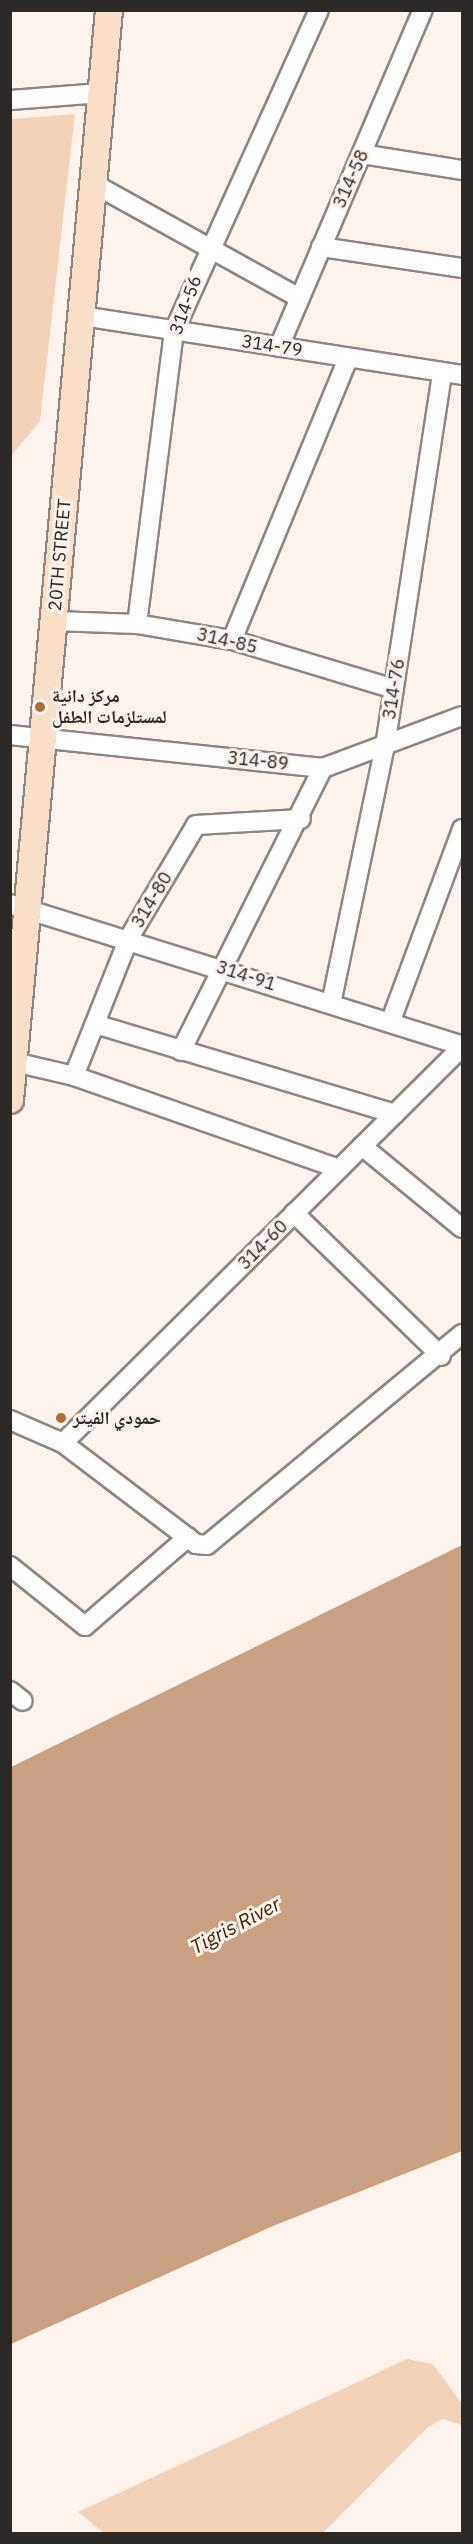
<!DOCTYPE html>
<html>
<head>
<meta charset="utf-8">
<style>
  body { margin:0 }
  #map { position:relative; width:473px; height:2544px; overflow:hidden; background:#fcf3ed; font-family:"IBM Plex Sans","Noto Naskh Arabic",sans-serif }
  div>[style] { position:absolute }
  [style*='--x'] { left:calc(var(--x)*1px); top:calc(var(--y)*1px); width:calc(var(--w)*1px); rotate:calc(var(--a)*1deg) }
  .green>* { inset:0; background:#f2d2b8 }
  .water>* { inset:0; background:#caa180 }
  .roads { filter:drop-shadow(2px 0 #8e8781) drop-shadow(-2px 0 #8e8781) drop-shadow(0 2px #8e8781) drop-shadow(0 -2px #8e8781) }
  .street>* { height:18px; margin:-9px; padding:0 9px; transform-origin:9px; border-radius:9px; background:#fff }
  .secondary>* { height:26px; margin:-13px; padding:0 13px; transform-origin:13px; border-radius:13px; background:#f8dfc9 }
  .dots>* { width:16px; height:16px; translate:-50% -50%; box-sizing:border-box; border:3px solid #fcf3ed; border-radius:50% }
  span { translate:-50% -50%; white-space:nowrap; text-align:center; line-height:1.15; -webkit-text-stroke:6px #fcf3ed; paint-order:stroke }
  .street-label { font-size:18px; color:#2b2826 }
  .poi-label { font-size:18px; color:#2b2826; font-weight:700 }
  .left { translate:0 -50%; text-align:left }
  .water-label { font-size:20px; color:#402409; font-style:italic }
  .frame { position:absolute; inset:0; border:12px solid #2b2826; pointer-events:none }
</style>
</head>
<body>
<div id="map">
  <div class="green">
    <div style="clip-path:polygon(75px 114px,40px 421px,11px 456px,11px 119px)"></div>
    <div style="clip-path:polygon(407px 2359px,433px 2364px,462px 2404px,462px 2425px,443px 2419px,428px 2427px,323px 2533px,104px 2533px,78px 2512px)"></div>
  </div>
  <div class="water">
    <div style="clip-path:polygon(462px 1545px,462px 2151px,273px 2226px,11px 2344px,11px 1767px)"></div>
  </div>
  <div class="roads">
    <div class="street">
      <div style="--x:10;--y:100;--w:92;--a:-4.4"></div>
      <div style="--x:362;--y:154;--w:101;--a:9.1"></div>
      <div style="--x:94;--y:184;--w:235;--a:29"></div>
      <div style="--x:321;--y:247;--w:143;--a:8.5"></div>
      <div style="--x:82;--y:316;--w:385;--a:8.8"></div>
      <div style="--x:279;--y:347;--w:366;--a:-66.9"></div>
      <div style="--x:55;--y:621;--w:82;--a:2.1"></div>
      <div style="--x:137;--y:624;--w:96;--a:9.6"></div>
      <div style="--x:232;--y:640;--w:169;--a:16.8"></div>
      <div style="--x:137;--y:624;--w:295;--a:-82.8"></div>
      <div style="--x:174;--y:331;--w:352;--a:-65.7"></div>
      <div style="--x:232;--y:640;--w:305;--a:-67.6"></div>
      <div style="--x:10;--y:735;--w:315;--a:6"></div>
      <div style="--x:323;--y:768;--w:148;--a:-20.5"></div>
      <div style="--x:10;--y:904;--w:474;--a:17.4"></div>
      <div style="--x:331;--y:1004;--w:270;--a:-78.2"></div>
      <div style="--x:386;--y:740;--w:372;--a:-81.3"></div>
      <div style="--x:390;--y:1023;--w:207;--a:-69.6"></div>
      <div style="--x:95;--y:1024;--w:313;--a:16.7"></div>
      <div style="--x:181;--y:1051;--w:317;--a:-63.4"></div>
      <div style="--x:14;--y:1062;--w:62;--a:13.1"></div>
      <div style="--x:74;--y:1076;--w:281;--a:19.3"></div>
      <div style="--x:74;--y:1076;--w:149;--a:-68.3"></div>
      <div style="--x:129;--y:938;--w:131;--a:-59.3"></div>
      <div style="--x:196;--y:825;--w:105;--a:-3.3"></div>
      <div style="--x:362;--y:1146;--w:129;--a:39.4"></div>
      <div style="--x:294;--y:1213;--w:205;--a:44.2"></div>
      <div style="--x:10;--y:1420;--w:58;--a:23.5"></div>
      <div style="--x:63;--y:1443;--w:167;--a:37.2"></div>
      <div style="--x:196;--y:1544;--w:11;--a:5"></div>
      <div style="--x:207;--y:1545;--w:331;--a:-39.6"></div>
      <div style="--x:63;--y:1443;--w:562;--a:-44.78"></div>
      <div style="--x:10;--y:1566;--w:96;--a:38.7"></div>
      <div style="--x:85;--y:1626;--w:136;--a:-40.8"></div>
      <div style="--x:10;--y:1691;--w:16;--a:38"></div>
    </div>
    <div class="secondary">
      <div style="--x:10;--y:1100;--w:1094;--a:-84.81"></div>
    </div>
  </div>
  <div class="dots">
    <div style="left:40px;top:707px;background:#ad6e35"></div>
    <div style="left:61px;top:1418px;background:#ad6e35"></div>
  </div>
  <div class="street-label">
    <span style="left:351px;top:179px;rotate:-66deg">314-58</span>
    <span style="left:186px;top:305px;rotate:-70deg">314-56</span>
    <span style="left:272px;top:346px;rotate:9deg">314-79</span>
    <span style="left:60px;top:555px;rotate:-85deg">20TH STREET</span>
    <span style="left:227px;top:641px;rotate:13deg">314-85</span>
    <span style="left:394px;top:689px;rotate:-81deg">314-76</span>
    <span style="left:258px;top:761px;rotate:6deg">314-89</span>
    <span style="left:152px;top:900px;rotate:-59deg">314-80</span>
    <span style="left:246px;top:976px;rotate:18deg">314-91</span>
    <span style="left:263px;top:1245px;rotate:-45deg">314-60</span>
  </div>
  <div class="poi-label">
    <span class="left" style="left:52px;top:707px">مركز دانية<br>لمستلزمات الطفل</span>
    <span class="left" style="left:73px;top:1418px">حمودي الفيتر</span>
  </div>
  <div class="water-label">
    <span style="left:235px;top:1925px;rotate:-28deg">Tigris River</span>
  </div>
  <div class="frame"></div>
</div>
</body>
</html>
